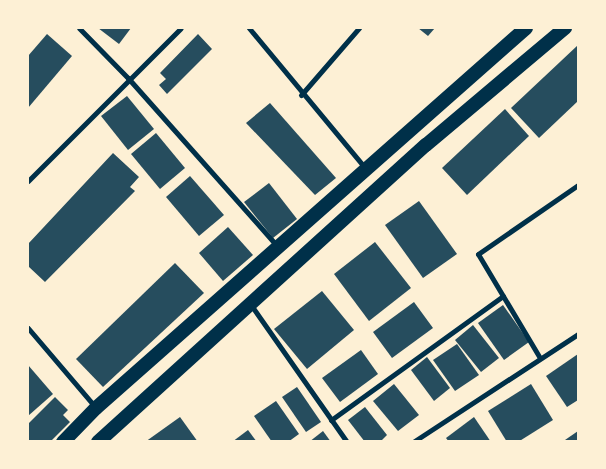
<!DOCTYPE html>
<html>
<head>
<meta charset="utf-8">
<style>
  body { margin:0 }
  #map { position:relative; width:606px; height:469px; overflow:hidden; background:#fdf0d5; font-family:Montserrat,sans-serif }
  div>[style] { position:absolute }
  [style*='--x'] { left:calc(var(--x)*1px); top:calc(var(--y)*1px); width:calc(var(--w)*1px); rotate:calc(var(--a)*1deg) }
  .building>* { inset:0; background:#264d5e }
  .minor>* { height:5px; margin:-2.5px; padding:0 2.5px; transform-origin:2.5px; border-radius:2.5px; background:#003049 }
  .trunk>* { height:14px; margin:-7px; padding:0 7px; transform-origin:7px; border-radius:7px; background:#003049 }
  span { translate:-50% -50%; white-space:nowrap; text-align:center; line-height:1.15; -webkit-text-stroke:4.5px #fdf0d5; paint-order:stroke }
  .frame { position:absolute; inset:0; border:29px solid #fdf0d5; pointer-events:none }
</style>
</head>
<body>
<div id="map">
  <div class="building">
    <div style="clip-path:polygon(98px 28px,131px 28px,119px 44px)"></div>
    <div style="clip-path:polygon(418px 28px,435px 28px,428px 36px)"></div>
    <div style="clip-path:polygon(47px 34px,72px 56px,28px 108px,28px 56px)"></div>
    <div style="clip-path:polygon(198px 34px,212px 49px,167px 94px,159px 85px,166px 79px,160px 73px)"></div>
    <div style="clip-path:polygon(578px 45px,578px 101px,539px 138px,511px 108px)"></div>
    <div style="clip-path:polygon(127px 96px,154px 129px,128px 150px,101px 116px)"></div>
    <div style="clip-path:polygon(270px 103px,336px 178px,315px 195px,246px 123px)"></div>
    <div style="clip-path:polygon(505px 109px,529px 136px,467px 195px,442px 168px)"></div>
    <div style="clip-path:polygon(156px 133px,185px 168px,160px 189px,131px 154px)"></div>
    <div style="clip-path:polygon(113px 153px,139px 177px,130px 187px,135px 191px,45px 282px,28px 266px,28px 244px)"></div>
    <div style="clip-path:polygon(190px 176px,224px 215px,199px 236px,166px 197px)"></div>
    <div style="clip-path:polygon(269px 183px,297px 219px,273px 238px,244px 202px)"></div>
    <div style="clip-path:polygon(419px 201px,457px 254px,423px 278px,385px 225px)"></div>
    <div style="clip-path:polygon(228px 227px,253px 255px,223px 281px,199px 253px)"></div>
    <div style="clip-path:polygon(375px 242px,411px 288px,369px 321px,334px 274px)"></div>
    <div style="clip-path:polygon(175px 263px,204px 293px,103px 387px,76px 359px)"></div>
    <div style="clip-path:polygon(322px 291px,354px 330px,307px 369px,274px 329px)"></div>
    <div style="clip-path:polygon(414px 302px,433px 328px,392px 358px,373px 332px)"></div>
    <div style="clip-path:polygon(503px 305px,529px 342px,504px 360px,478px 323px)"></div>
    <div style="clip-path:polygon(473px 325px,499px 358px,481px 372px,455px 340px)"></div>
    <div style="clip-path:polygon(457px 344px,479px 375px,455px 391px,433px 360px)"></div>
    <div style="clip-path:polygon(361px 350px,378px 374px,340px 402px,322px 378px)"></div>
    <div style="clip-path:polygon(578px 354px,578px 400px,567px 407px,546px 376px)"></div>
    <div style="clip-path:polygon(427px 357px,450px 388px,434px 401px,411px 370px)"></div>
    <div style="clip-path:polygon(28px 365px,53px 394px,28px 416px)"></div>
    <div style="clip-path:polygon(394px 384px,419px 415px,398px 431px,373px 401px)"></div>
    <div style="clip-path:polygon(531px 384px,553px 420px,518px 442px,507px 442px,488px 411px)"></div>
    <div style="clip-path:polygon(297px 387px,321px 422px,306px 432px,282px 397px)"></div>
    <div style="clip-path:polygon(55px 397px,68px 410px,63px 415px,70px 422px,50px 442px,28px 442px,28px 424px)"></div>
    <div style="clip-path:polygon(276px 401px,299px 434px,288px 442px,272px 442px,254px 416px)"></div>
    <div style="clip-path:polygon(365px 407px,387px 435px,380px 442px,365px 442px,348px 420px)"></div>
    <div style="clip-path:polygon(180px 417px,198px 442px,145px 442px)"></div>
    <div style="clip-path:polygon(474px 417px,491px 442px,449px 442px,446px 438px)"></div>
    <div style="clip-path:polygon(248px 430px,257px 442px,232px 442px)"></div>
    <div style="clip-path:polygon(323px 431px,331px 442px,309px 442px)"></div>
    <div style="clip-path:polygon(578px 431px,578px 442px,566px 442px,565px 440px)"></div>
  </div>
  <div class="minor">
    <div style="--x:79;--y:28;--w:70;--a:45.6"></div>
    <div style="--x:128;--y:78;--w:225;--a:48.4"></div>
    <div style="--x:249;--y:28;--w:183;--a:50.3"></div>
    <div style="--x:301;--y:95;--w:89;--a:-49.1"></div>
    <div style="--x:28;--y:181;--w:216;--a:-45"></div>
    <div style="--x:251;--y:305;--w:167;--a:55"></div>
    <div style="--x:28;--y:328;--w:105;--a:49.6"></div>
    <div style="--x:540;--y:358;--w:121;--a:-120.8"></div>
    <div style="--x:478;--y:254;--w:121;--a:-34.6"></div>
    <div style="--x:331;--y:420;--w:212;--a:-35.8"></div>
    <div style="--x:413;--y:442;--w:197;--a:-33.2"></div>
  </div>
  <div class="trunk">
    <div style="--x:63;--y:442;--w:47;--a:-45.9"></div>
    <div style="--x:96;--y:408;--w:574;--a:-41.47"></div>
    <div style="--x:98;--y:442;--w:442;--a:-42.2"></div>
    <div style="--x:426;--y:145;--w:182;--a:-40.1"></div>
  </div>
  <div class="frame"></div>
</div>
</body>
</html>
